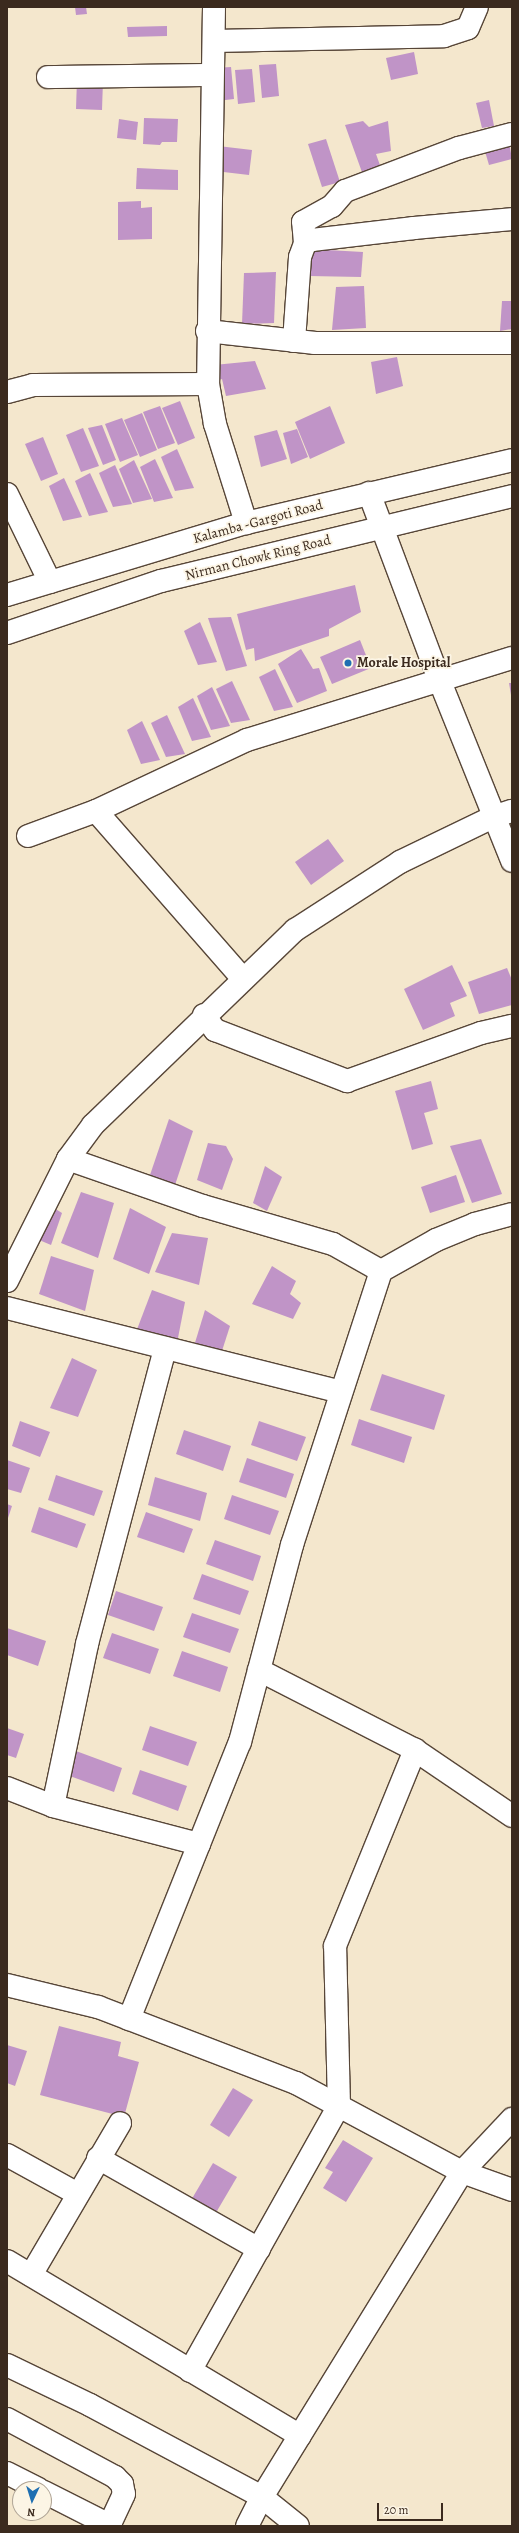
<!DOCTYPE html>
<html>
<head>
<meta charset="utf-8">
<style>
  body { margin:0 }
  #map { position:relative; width:519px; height:2533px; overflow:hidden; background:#f4e7cd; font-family:Alegreya,serif }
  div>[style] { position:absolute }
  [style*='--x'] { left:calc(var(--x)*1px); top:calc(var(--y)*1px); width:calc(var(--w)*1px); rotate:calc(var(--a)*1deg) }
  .building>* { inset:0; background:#c094c7 }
  .roads { filter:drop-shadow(1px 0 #574638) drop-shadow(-1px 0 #574638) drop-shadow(0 1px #574638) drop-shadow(0 -1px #574638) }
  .minor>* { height:22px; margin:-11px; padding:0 11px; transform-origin:11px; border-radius:11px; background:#fff }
  .major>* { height:22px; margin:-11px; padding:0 11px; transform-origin:11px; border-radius:11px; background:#fff }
  .dots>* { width:11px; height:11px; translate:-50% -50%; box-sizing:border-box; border:2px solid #fcf5e5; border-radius:50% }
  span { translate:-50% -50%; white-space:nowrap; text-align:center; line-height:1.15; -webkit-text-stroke:3.5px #fcf5e5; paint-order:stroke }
  .street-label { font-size:14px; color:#3b2a1e }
  .poi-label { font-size:14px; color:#3b2a1e; font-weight:700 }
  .left { translate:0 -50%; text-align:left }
  .frame { position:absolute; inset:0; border:8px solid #3b2a1e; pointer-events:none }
  .north { position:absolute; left:12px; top:2481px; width:40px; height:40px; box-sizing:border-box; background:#fcf5e5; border:1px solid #afa495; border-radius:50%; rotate:184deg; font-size:11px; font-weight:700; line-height:16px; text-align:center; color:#3b2a1e }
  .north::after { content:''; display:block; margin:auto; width:14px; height:18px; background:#1f6fb2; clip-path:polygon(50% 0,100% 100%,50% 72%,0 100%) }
  .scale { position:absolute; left:377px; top:2503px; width:66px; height:18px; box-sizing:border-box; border:2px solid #3b2a1e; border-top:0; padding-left:5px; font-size:12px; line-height:14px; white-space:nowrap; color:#3b2a1e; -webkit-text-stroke:3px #fcf5e5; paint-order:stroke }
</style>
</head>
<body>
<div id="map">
  <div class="building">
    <div style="clip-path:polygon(75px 7px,86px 7px,87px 14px,76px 15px)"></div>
    <div style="clip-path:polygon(167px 26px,167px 36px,128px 37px,127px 27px)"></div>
    <div style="clip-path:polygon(414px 52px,418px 74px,391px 80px,386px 58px)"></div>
    <div style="clip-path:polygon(276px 64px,279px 96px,262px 98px,259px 65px)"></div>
    <div style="clip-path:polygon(231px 67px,234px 99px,217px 101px,214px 68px)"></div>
    <div style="clip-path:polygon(252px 69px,255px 102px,238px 104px,235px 70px)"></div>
    <div style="clip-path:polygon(77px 79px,103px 80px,102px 110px,76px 109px)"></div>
    <div style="clip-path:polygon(489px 100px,494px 126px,482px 128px,476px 103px)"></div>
    <div style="clip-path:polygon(144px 118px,178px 119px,177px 142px,162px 142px,160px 145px,143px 144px)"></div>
    <div style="clip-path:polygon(119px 119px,138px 122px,136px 140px,117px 138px)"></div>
    <div style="clip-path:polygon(363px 121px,369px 127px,388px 121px,391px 151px,376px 154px,381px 168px,363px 175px,345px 125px)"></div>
    <div style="clip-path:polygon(326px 139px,340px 182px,322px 187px,308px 144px)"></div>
    <div style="clip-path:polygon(509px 142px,512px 159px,489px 165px,484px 148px)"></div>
    <div style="clip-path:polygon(218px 146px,252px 150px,249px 175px,215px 171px)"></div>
    <div style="clip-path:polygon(137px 168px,178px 170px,178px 190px,136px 189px)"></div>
    <div style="clip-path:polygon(141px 201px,141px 208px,152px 207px,152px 239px,118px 240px,118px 202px)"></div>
    <div style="clip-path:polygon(310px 249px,363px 252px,361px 277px,309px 276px)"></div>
    <div style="clip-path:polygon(276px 272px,274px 323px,242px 324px,244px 273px)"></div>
    <div style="clip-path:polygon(364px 286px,366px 328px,332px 330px,336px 287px)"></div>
    <div style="clip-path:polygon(502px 301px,512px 301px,512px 329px,500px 331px)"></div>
    <div style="clip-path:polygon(397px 357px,403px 386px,376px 394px,371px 362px)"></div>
    <div style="clip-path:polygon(255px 361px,266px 389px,226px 396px,222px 379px,216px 381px,214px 365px)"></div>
    <div style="clip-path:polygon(180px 401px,195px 438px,178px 445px,162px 408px)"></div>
    <div style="clip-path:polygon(160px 406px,175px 443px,158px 449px,143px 412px)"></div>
    <div style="clip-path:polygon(330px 406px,345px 443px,310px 459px,295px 422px)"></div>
    <div style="clip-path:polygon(142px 413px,157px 450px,140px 457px,124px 420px)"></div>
    <div style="clip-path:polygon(122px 418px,138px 455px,120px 462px,105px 424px)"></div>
    <div style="clip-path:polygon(102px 425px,116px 460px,103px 465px,88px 428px)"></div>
    <div style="clip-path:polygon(83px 428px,99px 466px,81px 472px,66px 435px)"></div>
    <div style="clip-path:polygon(297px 429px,308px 457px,291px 464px,283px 433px)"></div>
    <div style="clip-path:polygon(277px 430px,287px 459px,261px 467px,254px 436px)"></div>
    <div style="clip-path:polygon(43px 437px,58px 474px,41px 481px,25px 444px)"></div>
    <div style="clip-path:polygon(177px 449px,194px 488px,175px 491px,161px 457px)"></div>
    <div style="clip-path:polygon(155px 459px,173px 498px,154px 502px,140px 467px)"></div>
    <div style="clip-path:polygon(134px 460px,152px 499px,133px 503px,119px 469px)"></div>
    <div style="clip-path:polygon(115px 465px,132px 504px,113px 507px,99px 473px)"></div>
    <div style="clip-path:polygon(90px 473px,108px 512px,89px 516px,75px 481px)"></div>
    <div style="clip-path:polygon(64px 478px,82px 517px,63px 521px,49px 486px)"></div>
    <div style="clip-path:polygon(355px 585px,361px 612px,329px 629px,329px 636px,255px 661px,254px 648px,246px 650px,237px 614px)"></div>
    <div style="clip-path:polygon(231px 617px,247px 666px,226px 671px,208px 618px)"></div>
    <div style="clip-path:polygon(200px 622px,217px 662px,198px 665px,184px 631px)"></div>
    <div style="clip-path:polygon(360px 640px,371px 668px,332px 684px,320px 657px)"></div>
    <div style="clip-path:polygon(301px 649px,313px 669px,319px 668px,327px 691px,297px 703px,278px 664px)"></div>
    <div style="clip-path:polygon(275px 669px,293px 707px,274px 711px,259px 677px)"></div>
    <div style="clip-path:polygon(232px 681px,250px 720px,231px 723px,216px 689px)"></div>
    <div style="clip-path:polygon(509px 683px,512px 683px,512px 695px,511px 695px)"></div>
    <div style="clip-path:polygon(212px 687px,230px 726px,211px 730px,197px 696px)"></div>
    <div style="clip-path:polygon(193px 698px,211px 737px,192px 741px,178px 707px)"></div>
    <div style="clip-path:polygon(167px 715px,185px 754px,166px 757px,151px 723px)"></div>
    <div style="clip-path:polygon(142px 721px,160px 760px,141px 764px,127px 730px)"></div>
    <div style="clip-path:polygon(328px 839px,344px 861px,311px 885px,295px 862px)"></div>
    <div style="clip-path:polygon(452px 965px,467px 996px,450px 1003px,455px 1016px,423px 1030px,404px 989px)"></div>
    <div style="clip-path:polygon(507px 968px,512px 980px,512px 1005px,479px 1014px,468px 982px)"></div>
    <div style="clip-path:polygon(431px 1081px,438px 1109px,424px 1113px,433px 1144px,412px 1150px,395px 1091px)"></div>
    <div style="clip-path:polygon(169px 1119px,193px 1131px,175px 1185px,150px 1175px)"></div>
    <div style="clip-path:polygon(481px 1139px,502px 1194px,472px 1203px,450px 1146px)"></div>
    <div style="clip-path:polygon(208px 1143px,226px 1146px,233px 1159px,222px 1190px,197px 1180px)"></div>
    <div style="clip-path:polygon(265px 1166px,282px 1177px,267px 1211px,253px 1203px)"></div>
    <div style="clip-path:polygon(456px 1175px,465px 1202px,430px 1213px,421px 1187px)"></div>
    <div style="clip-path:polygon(81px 1192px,114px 1203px,98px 1258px,61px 1243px)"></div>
    <div style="clip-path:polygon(36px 1197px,62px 1213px,51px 1245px,25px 1234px)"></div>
    <div style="clip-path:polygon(130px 1208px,166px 1227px,149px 1274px,113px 1259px)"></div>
    <div style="clip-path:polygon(172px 1233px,208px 1238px,199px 1285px,155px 1272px)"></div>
    <div style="clip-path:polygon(51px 1256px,94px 1270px,85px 1311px,39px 1294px)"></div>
    <div style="clip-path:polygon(272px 1266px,296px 1281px,290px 1294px,301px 1303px,293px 1319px,252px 1304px)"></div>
    <div style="clip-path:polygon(152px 1290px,185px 1302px,177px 1343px,136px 1332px)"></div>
    <div style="clip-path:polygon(205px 1310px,230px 1326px,220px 1357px,194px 1346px)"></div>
    <div style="clip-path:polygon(72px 1358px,97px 1370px,78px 1417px,50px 1408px)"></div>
    <div style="clip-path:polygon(382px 1374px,445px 1395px,434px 1430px,370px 1410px)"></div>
    <div style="clip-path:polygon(359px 1419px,412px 1437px,404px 1463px,351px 1445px)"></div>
    <div style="clip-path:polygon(20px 1421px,50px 1432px,40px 1457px,12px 1446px)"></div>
    <div style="clip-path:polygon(259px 1421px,306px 1437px,297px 1461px,251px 1445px)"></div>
    <div style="clip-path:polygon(184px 1430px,231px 1446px,223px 1471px,176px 1454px)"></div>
    <div style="clip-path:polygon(247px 1458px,294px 1474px,286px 1498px,239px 1482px)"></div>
    <div style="clip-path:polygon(7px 1460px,30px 1468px,21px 1493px,7px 1489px)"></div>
    <div style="clip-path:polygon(56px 1475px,103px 1491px,94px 1516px,48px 1500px)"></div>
    <div style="clip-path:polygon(155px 1477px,207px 1493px,200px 1521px,148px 1505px)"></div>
    <div style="clip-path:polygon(232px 1495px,279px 1511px,270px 1535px,224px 1519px)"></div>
    <div style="clip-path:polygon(7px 1504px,12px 1506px,7px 1521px)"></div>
    <div style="clip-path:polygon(39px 1507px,86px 1524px,77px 1548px,31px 1532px)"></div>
    <div style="clip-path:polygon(146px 1512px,193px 1529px,184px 1553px,137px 1537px)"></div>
    <div style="clip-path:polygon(215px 1540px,261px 1556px,253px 1581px,206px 1564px)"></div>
    <div style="clip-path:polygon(202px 1574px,249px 1591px,240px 1615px,193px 1599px)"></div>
    <div style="clip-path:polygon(116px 1591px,163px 1607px,154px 1631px,108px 1615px)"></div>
    <div style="clip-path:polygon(192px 1613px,239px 1629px,230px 1653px,183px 1637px)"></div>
    <div style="clip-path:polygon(7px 1628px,46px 1641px,38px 1666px,7px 1655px)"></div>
    <div style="clip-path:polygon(112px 1633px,159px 1649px,150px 1674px,103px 1658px)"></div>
    <div style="clip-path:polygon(182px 1651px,228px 1667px,220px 1692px,173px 1676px)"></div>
    <div style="clip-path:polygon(150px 1726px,197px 1742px,188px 1766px,142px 1750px)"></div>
    <div style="clip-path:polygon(7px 1728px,24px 1734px,16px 1758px,7px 1755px)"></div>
    <div style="clip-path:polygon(76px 1751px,122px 1768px,114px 1792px,67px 1775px)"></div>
    <div style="clip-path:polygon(140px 1770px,187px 1786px,178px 1811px,132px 1794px)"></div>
    <div style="clip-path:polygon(59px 2026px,121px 2042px,118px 2056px,139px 2062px,124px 2117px,40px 2095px)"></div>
    <div style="clip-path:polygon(7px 2045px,27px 2051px,15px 2086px,7px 2083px)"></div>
    <div style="clip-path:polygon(233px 2088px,253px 2100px,229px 2137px,210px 2125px)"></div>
    <div style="clip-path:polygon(343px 2140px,373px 2158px,346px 2202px,323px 2188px,333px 2172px,325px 2168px)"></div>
    <div style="clip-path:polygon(213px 2163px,237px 2177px,214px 2216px,190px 2202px)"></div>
  </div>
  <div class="roads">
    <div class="minor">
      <div style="--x:214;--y:7;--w:377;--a:90.9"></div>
      <div style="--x:208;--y:384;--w:41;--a:80.1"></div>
      <div style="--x:215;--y:424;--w:104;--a:72.6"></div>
      <div style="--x:214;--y:41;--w:230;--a:-1.2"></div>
      <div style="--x:444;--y:36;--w:25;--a:-18"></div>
      <div style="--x:468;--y:28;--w:23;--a:-67"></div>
      <div style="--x:48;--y:77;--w:164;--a:-0.7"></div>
      <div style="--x:305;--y:243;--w:21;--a:-95"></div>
      <div style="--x:303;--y:222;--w:33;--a:-29"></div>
      <div style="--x:332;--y:206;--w:20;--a:-49"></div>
      <div style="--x:345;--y:191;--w:122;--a:-20.7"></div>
      <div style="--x:459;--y:148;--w:55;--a:-14.8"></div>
      <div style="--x:207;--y:331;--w:109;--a:6.3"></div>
      <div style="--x:315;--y:343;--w:197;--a:0"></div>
      <div style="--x:294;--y:341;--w:84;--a:-85.9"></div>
      <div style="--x:300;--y:257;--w:15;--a:-70"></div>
      <div style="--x:305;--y:243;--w:8;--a:-23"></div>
      <div style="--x:312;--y:240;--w:103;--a:-6.7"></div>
      <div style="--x:414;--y:228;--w:98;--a:-5.2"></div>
      <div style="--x:7;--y:392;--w:27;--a:-15"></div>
      <div style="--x:33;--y:385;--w:175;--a:-0.3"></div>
      <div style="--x:369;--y:493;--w:199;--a:69.4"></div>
      <div style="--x:439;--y:679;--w:196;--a:68.1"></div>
      <div style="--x:7;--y:494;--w:98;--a:64"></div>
      <div style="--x:96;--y:811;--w:223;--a:48.8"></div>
      <div style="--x:28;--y:836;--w:72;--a:-20.2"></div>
      <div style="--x:96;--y:811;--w:167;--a:-25.2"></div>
      <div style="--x:247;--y:740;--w:277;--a:-17.2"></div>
      <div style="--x:204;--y:1015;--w:19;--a:54"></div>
      <div style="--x:215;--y:1030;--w:142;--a:21.1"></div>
      <div style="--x:347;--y:1081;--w:142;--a:-19.7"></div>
      <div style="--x:481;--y:1033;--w:32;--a:-13"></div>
      <div style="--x:68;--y:1159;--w:143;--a:19.2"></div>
      <div style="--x:203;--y:1206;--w:135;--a:16.3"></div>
      <div style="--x:333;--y:1244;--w:55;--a:29.4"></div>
      <div style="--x:7;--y:1281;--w:136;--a:-63.4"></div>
      <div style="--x:68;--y:1159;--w:42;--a:-53.7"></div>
      <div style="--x:93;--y:1125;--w:281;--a:-44"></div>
      <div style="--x:295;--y:930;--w:125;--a:-32.9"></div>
      <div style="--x:400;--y:862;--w:103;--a:-25.8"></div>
      <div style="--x:493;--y:817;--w:20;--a:-18"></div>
      <div style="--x:7;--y:1308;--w:344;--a:14.1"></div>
      <div style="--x:259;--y:1670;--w:175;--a:27.1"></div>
      <div style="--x:415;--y:1750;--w:117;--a:34.2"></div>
      <div style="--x:7;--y:1788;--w:49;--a:21.4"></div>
      <div style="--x:53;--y:1806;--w:151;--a:14.6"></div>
      <div style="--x:53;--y:1806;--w:166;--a:-78.1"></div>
      <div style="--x:87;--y:1644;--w:306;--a:-75.2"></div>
      <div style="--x:7;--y:1985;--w:94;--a:13.6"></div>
      <div style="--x:98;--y:2007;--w:212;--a:21"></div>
      <div style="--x:296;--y:2083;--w:188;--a:28.2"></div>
      <div style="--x:462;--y:2172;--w:53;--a:19.8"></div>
      <div style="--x:129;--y:2019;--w:298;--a:-68.2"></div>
      <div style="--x:240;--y:1742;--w:204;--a:-75.2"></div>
      <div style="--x:292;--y:1545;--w:288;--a:-72"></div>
      <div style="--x:381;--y:1271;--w:63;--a:-29.4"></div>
      <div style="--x:436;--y:1240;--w:42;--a:-22.3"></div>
      <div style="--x:475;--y:1224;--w:38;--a:-15"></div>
      <div style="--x:7;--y:2155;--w:81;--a:28.8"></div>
      <div style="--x:98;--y:2158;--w:185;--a:29.5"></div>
      <div style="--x:7;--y:2261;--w:341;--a:30.8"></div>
      <div style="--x:31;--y:2275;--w:176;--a:-59.6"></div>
      <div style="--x:7;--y:2365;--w:92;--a:25.7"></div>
      <div style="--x:90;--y:2405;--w:195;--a:28.1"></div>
      <div style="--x:262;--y:2497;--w:46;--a:38.9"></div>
      <div style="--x:190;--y:2371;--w:304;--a:-60.7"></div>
      <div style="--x:339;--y:2106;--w:160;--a:-91.4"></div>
      <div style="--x:335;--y:1946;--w:212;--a:-67.8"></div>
      <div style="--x:7;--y:2419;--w:123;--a:28.2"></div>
      <div style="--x:115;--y:2477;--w:10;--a:45"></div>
      <div style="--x:122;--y:2484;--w:10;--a:79"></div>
      <div style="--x:124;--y:2494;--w:35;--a:115"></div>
      <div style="--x:7;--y:2473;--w:35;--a:27"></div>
      <div style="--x:44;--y:2492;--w:75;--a:26.9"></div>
      <div style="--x:247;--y:2526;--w:33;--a:-63"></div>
      <div style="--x:262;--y:2497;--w:382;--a:-58.4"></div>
      <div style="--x:462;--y:2172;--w:73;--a:-46.7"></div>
    </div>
    <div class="major">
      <div style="--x:7;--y:595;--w:250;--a:-16.8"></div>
      <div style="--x:246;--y:523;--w:273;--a:-13.3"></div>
      <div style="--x:7;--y:633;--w:163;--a:-18.7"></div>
      <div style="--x:161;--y:581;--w:361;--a:-13.6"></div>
    </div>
  </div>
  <div class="dots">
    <div style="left:348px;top:663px;background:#1f6fb2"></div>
  </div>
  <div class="street-label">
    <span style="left:258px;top:522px;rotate:-15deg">Kalamba -Gargoti Road</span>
    <span style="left:258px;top:558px;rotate:-14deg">Nirman Chowk Ring Road</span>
  </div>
  <div class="poi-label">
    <span class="left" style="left:357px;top:663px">Morale Hospital</span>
  </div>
  <div class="frame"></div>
  <div class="north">N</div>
  <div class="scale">20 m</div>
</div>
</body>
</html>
